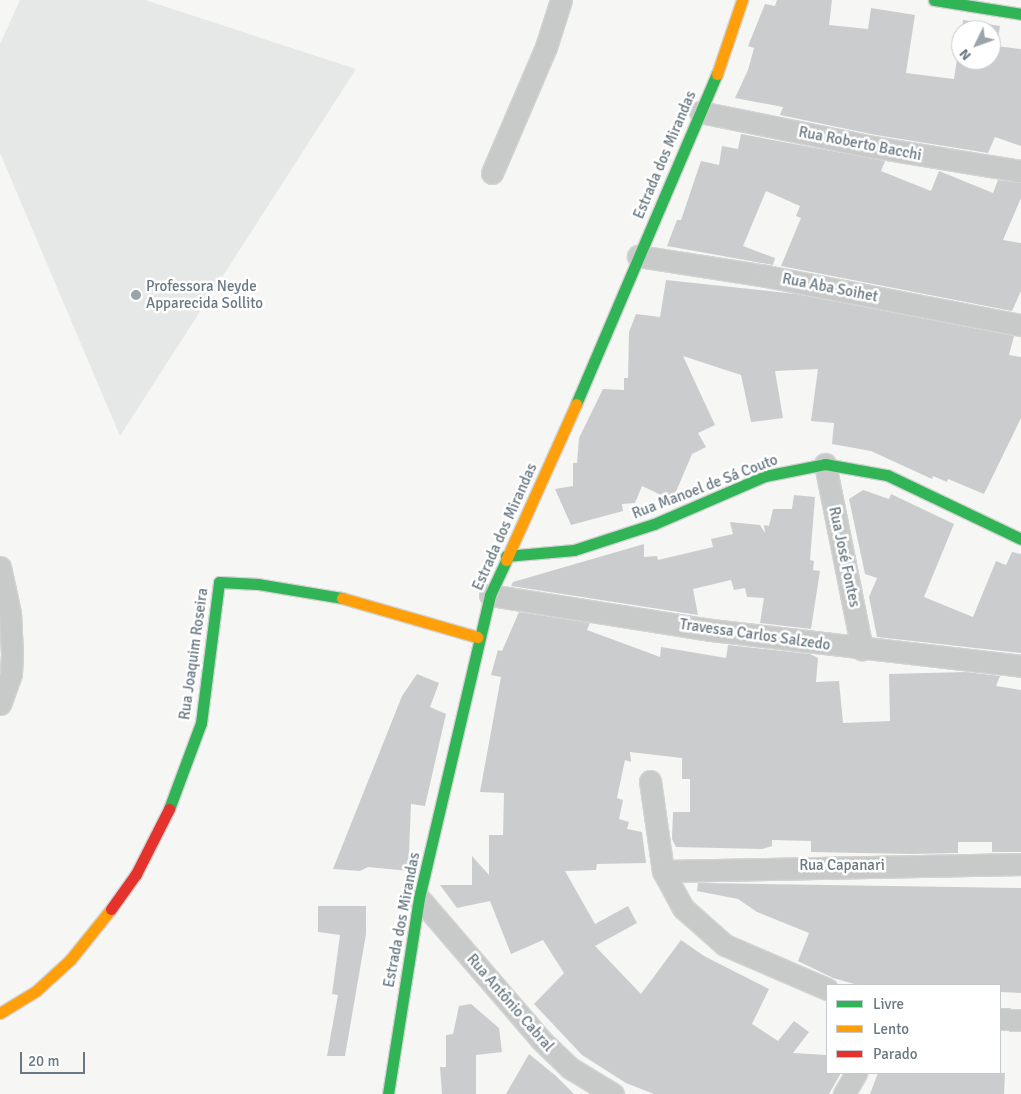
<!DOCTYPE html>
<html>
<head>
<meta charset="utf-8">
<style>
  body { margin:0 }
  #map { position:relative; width:1021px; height:1094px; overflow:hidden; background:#f6f6f5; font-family:Signika,sans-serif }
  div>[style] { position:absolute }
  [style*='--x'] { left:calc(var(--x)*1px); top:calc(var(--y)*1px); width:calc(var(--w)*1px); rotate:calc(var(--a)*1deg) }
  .built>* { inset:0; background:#e6e7e7 }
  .building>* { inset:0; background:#cbcccd }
  .roads { filter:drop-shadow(1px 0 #d2d3d3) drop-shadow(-1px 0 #d2d3d3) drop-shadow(0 1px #d2d3d3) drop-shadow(0 -1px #d2d3d3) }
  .street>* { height:21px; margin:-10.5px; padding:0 10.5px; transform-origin:10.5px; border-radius:10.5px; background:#c8caca }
  .fast>* { height:11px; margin:-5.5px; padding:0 5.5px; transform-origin:5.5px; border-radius:5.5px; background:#30b455 }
  .slow>* { height:11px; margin:-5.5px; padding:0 5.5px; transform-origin:5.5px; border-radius:5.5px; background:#ff9f0a }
  .jam>* { height:11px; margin:-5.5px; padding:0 5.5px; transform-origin:5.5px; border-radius:5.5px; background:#e5322d }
  .dots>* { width:14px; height:14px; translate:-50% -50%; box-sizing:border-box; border:2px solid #fff; border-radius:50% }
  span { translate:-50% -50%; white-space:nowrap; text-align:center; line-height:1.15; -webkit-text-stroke:5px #fff; paint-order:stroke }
  .street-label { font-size:15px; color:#697882 }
  .poi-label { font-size:15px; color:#697882 }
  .left { translate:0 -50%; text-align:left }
  .legend { position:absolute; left:826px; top:984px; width:175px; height:90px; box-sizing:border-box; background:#fff; border:1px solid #c3c9cd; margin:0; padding:6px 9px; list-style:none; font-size:15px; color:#697882 }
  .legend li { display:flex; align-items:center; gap:10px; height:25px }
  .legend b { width:25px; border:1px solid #c3c9cd }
  .north { position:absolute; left:951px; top:20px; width:50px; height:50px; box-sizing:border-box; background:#fff; border:1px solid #c3c9cd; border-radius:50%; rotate:228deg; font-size:14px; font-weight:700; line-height:20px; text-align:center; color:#697882 }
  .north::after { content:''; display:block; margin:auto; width:18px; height:22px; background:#9aa4aa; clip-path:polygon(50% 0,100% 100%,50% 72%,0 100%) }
  .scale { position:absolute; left:20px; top:1052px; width:65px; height:22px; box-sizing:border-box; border:2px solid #697882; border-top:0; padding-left:6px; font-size:15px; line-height:18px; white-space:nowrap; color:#697882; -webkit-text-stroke:4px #fff; paint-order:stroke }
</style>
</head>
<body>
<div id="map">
  <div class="built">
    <div style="clip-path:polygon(20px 0,145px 0,356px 69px,120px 436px,0 153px,0 44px)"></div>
  </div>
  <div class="building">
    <div style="clip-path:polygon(777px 0,832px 0,829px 25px,868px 29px,871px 8px,915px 15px,906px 73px,954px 79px,961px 33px,961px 60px,991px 60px,991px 30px,962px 30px,963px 20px,1000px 26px,997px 46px,1021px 49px,1021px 146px,995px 137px,988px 153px,876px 135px,780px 115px,783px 107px,735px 98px,748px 70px,754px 48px,748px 46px,765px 4px,775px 6px)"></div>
    <div style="clip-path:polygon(741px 134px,885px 161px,881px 171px,931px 191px,939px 171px,993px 193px,998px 180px,1021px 183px,1021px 198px,1003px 240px,1021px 243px,1021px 291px,1012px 311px,781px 266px,801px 218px,796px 216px,800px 206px,766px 191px,743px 246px,775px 258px,773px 265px,667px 246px,677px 220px,681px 220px,701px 161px,719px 165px,722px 146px,738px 149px)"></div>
    <div style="clip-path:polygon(666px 280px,796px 294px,1014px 336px,1009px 355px,1021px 357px,1021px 418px,984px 494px,948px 479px,947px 482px,933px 476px,932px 479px,871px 451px,832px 444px,834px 423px,811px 421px,818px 369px,775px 371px,783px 418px,751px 422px,741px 375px,683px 356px,715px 425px,698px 433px,706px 447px,692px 454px,675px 494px,665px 497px,642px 486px,635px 503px,622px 504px,623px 511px,571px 525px,555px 489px,573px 486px,573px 463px,577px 463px,579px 438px,603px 389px,624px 390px,624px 378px,628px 378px,629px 332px,636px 314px,660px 317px)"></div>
    <div style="clip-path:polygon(863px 490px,889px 499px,891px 494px,954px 524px,924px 597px,973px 617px,996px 561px,1006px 565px,1012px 552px,1021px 554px,1021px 653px,877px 637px,869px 597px,877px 578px,865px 574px,849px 499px)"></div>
    <div style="clip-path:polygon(794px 495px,815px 497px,810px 560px,814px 561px,813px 570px,820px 571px,811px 629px,760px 623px,764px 598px,747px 597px,745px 588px,734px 590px,731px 580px,693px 589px,698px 615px,511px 586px,513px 582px,644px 544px,644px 557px,657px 556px,658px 560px,713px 547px,711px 539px,733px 534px,730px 522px,760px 525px,765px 533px,764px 525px,769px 526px,773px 509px,792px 509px)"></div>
    <div style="clip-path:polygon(519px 612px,590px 623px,587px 630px,660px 657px,661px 647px,726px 658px,728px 645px,810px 654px,818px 658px,816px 682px,839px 681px,843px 723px,890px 721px,889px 674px,966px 672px,1000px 676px,996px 686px,1021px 690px,1021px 852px,992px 852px,992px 842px,958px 842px,958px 853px,913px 854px,811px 852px,811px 841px,772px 840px,772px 846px,762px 849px,676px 847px,672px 839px,673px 812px,690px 812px,690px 779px,682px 779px,682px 758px,630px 752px,631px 762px,625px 760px,617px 798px,623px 800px,619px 819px,629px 822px,627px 829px,642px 832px,646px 863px,597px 864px,596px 870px,565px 871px,595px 924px,628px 906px,637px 923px,595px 946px,641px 994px,681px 940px,704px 956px,769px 989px,752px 1024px,778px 1041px,794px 1021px,809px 1032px,793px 1053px,827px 1055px,827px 1073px,841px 1073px,829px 1094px,654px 1094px,626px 1083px,582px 1055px,534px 1004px,564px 973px,543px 940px,511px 954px,490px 901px,457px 908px,440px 885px,472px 885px,472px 856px,489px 875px,489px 835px,503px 835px,504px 793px,480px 792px,501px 677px,491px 675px,498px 650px,502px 651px)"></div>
    <div style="clip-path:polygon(417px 674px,439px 683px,430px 707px,446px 714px,425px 806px,411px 804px,409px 853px,413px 854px,409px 871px,368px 867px,360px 871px,333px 869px,402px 696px)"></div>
    <div style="clip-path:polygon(698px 883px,1021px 888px,1021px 993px,1000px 992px,1000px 985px,858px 985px,833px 978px,798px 961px,809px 933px,757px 912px,738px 899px,697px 891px)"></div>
    <div style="clip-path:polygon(318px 906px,366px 906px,366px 934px,345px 1056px,327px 1056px,338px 995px,332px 994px,340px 935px,318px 932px)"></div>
    <div style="clip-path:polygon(471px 1004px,499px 1028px,502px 1052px,476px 1055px,476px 1094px,442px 1094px,440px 1067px,446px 1067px,446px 1035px,453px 1034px,459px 1006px)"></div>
    <div style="clip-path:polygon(529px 1054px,556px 1076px,574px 1094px,506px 1094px)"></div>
    <div style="clip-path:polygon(878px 1073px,1005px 1073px,1004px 1094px,870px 1094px)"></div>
  </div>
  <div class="roads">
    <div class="street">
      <div style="--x:700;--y:112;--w:177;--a:11.4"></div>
      <div style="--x:874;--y:147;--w:149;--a:9.3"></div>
      <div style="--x:492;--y:173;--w:137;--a:-66.8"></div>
      <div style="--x:546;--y:47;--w:49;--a:-72.3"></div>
      <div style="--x:638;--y:256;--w:130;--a:8.9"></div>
      <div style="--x:766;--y:276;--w:260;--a:10.9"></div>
      <div style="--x:825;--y:464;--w:189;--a:78.7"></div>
      <div style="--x:0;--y:567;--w:47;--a:77.7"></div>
      <div style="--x:10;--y:613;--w:41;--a:87.2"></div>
      <div style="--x:12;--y:654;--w:20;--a:93"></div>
      <div style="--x:11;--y:674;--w:32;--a:110"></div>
      <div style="--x:490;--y:595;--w:224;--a:9"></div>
      <div style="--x:711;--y:630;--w:312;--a:6.6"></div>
      <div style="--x:650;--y:781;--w:91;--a:81.8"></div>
      <div style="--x:663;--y:871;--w:42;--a:61.6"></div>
      <div style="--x:683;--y:908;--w:56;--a:41.4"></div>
      <div style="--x:725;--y:945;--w:111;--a:23.3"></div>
      <div style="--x:663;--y:871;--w:358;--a:-1.1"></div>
      <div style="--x:419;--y:898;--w:187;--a:49.3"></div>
      <div style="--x:541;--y:1040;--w:40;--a:44"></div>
      <div style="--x:570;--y:1068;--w:50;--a:31.2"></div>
      <div style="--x:1000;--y:1019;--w:21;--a:3"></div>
      <div style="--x:844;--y:1094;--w:24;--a:-60"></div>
    </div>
    <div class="fast">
      <div style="--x:934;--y:0;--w:88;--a:9.1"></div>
      <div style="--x:576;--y:404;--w:359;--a:-66.9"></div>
      <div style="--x:506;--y:556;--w:68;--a:-5"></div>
      <div style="--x:574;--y:550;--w:84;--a:-18"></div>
      <div style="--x:654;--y:524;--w:121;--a:-23.4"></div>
      <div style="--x:765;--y:476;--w:61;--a:-11.3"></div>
      <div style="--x:825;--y:464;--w:63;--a:10.1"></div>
      <div style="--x:887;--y:475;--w:148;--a:25.5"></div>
      <div style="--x:169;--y:809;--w:92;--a:-69.6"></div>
      <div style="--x:201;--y:723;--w:142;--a:-82.7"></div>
      <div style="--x:219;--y:582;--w:39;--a:3"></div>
      <div style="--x:258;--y:584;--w:85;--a:9.5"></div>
      <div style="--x:388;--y:1094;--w:198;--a:-81"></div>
      <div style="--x:419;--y:898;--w:311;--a:-76.8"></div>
      <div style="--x:490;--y:595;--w:38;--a:-65"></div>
    </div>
    <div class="slow">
      <div style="--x:717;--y:74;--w:78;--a:-71.3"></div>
      <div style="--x:506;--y:560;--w:171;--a:-65.8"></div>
      <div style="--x:342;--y:598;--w:141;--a:16.1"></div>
      <div style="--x:0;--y:1013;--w:42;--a:-31.4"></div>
      <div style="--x:36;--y:991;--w:46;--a:-42.4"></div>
      <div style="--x:70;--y:960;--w:65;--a:-51.2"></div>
    </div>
    <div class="jam">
      <div style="--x:111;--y:909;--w:43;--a:-54.5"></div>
      <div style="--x:136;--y:874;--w:73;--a:-63.1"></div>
    </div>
  </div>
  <div class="dots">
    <div style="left:136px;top:295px;background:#9aa4aa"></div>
  </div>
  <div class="street-label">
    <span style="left:860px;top:144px;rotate:11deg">Rua Roberto Bacchi</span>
    <span style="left:665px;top:155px;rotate:-67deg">Estrada dos Mirandas</span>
    <span style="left:830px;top:288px;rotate:11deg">Rua Aba Soihet</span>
    <span style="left:705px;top:487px;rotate:-21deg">Rua Manoel de Sá Couto</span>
    <span style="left:505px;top:527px;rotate:-66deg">Estrada dos Mirandas</span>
    <span style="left:844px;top:557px;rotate:78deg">Rua José Fontes</span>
    <span style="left:755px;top:635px;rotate:8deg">Travessa Carlos Salzedo</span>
    <span style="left:194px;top:654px;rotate:-82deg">Rua Joaquim Roseira</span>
    <span style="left:842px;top:866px">Rua Capanari</span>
    <span style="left:402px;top:920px;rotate:-79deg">Estrada dos Mirandas</span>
    <span style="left:510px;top:1003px;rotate:49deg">Rua Antônio Cabral</span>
  </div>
  <div class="poi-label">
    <span class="left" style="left:146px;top:295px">Professora Neyde<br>Apparecida Sollito</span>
  </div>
  <ul class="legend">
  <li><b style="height:6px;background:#30b455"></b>Livre</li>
  <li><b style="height:6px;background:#ff9f0a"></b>Lento</li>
  <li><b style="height:6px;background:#e5322d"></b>Parado</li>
  </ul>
  <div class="north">N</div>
  <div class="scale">20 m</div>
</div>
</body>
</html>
